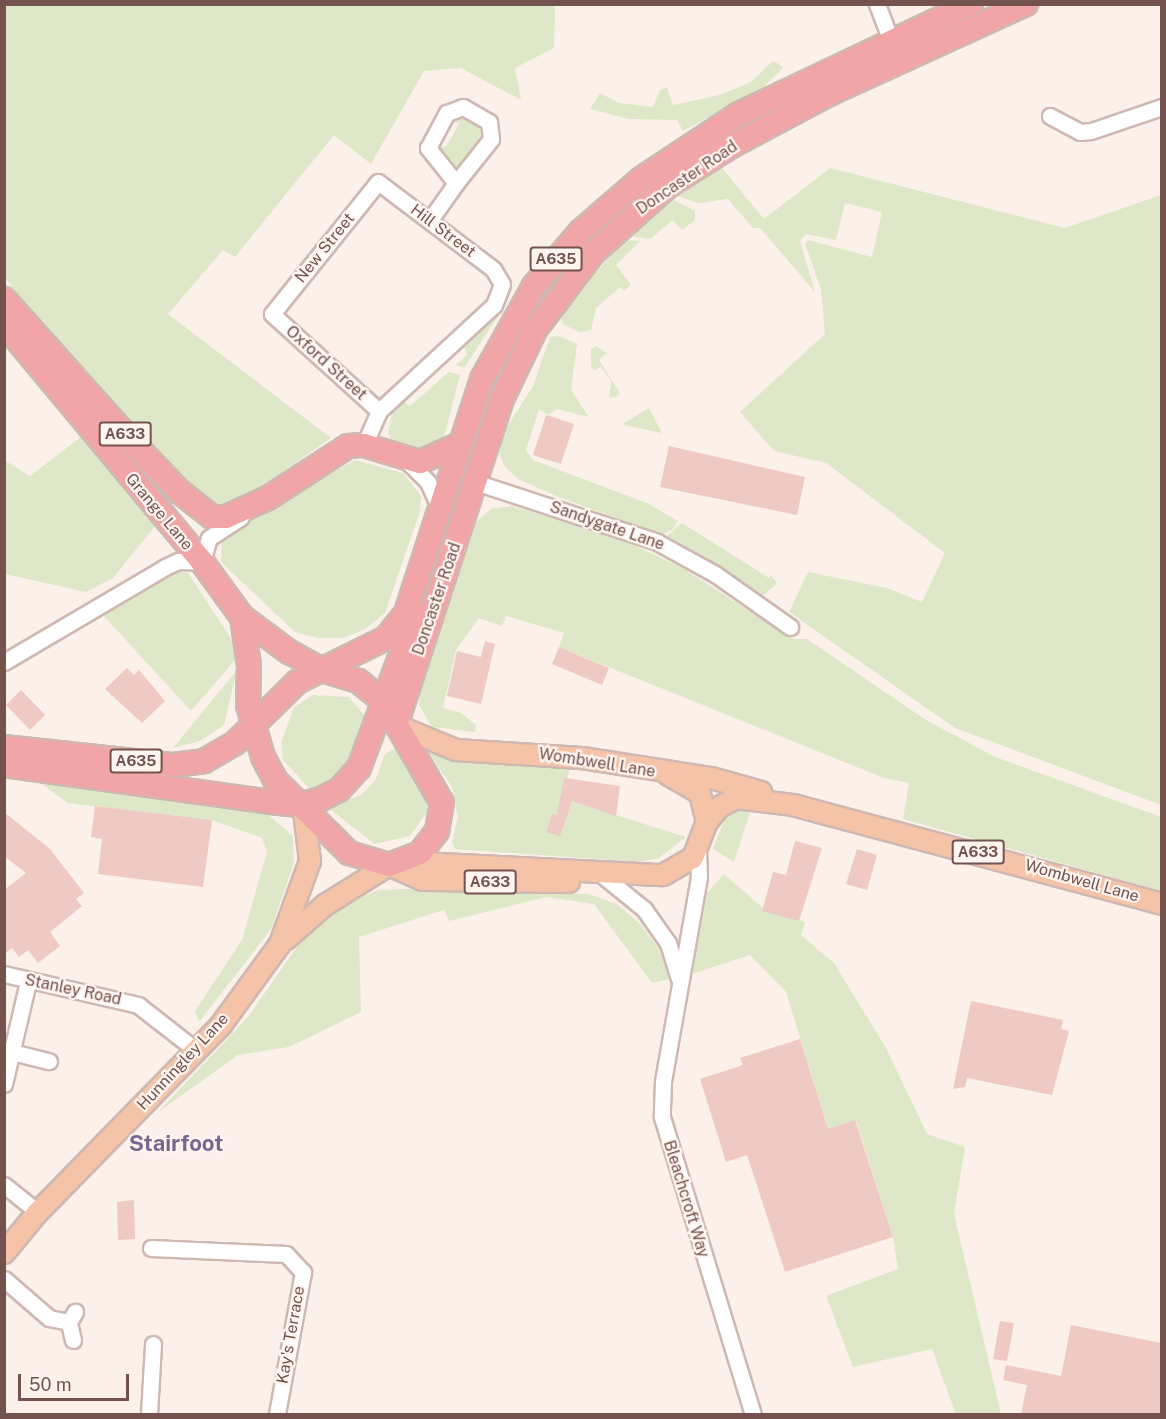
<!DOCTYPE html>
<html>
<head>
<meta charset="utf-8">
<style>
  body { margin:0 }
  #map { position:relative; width:1166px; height:1419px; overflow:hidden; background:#fbf0ea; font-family:"Public Sans",sans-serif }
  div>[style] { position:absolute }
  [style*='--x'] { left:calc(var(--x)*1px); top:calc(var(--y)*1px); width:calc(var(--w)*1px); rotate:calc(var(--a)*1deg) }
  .green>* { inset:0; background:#dee8c8 }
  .building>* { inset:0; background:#efc9c3 }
  .roads { filter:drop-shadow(2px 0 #cfb8b2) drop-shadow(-2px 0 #cfb8b2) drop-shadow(0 2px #cfb8b2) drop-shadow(0 -2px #cfb8b2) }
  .minor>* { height:15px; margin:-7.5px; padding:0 7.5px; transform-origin:7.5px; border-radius:7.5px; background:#fff }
  .major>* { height:20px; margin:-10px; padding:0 10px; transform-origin:10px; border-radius:10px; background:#f5c3a7 }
  .highway>* { height:22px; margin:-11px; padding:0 11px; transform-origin:11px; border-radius:11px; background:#f1a5a6 }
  span { translate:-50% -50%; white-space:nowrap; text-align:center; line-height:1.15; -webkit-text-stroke:4.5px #fef5f0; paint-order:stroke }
  .shield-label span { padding:2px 4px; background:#fef5f0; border:2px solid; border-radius:4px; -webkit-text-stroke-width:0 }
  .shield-label { font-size:15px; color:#74524e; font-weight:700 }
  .street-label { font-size:16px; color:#74524e }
  .district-label { font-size:22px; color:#776690; font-weight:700 }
  .frame { position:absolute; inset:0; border:6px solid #74524e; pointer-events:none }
  .scale { position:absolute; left:18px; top:1374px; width:111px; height:27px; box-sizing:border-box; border:3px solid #74524e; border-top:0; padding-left:8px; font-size:18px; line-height:21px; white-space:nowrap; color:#74524e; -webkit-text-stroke:4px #fef5f0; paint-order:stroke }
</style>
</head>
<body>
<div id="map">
  <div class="green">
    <div style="clip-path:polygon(5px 5px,555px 5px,554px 48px,515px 68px,521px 100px,461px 68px,424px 71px,371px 164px,334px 135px,235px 257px,223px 250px,168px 314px,331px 438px,252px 493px,218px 505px,191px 490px,76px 367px,5px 278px)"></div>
    <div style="clip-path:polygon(773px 61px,784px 67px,765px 86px,683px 131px,677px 120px,629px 119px,590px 109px,600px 93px,619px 103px,653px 107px,660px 90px,667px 87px,673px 105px,720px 95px,751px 82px)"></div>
    <div style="clip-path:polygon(462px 114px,484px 128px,485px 135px,461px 165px,454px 168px,436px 149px,447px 146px,459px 123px,448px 121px)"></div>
    <div style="clip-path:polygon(721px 167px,764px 219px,830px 168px,1065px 228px,1161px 195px,1161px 805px,955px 728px,789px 612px,808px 572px,887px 588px,922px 602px,945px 553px,826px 463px,774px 451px,740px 412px,825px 334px,821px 289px,805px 244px,808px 240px,872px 257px,882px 212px,845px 203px,836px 240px,806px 234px,800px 241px,815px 292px,760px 228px,753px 228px,728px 199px,698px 203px,677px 196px)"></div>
    <div style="clip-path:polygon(672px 199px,695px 211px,695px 220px,682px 230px,673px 220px,650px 239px,634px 237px,631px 232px)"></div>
    <div style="clip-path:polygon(624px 240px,640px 241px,616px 265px,631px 285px,624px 291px,620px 287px,596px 308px,591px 330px,580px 332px,564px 325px,560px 316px,565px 308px)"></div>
    <div style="clip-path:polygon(495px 314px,497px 318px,464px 368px,456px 365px,467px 355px,463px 342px)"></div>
    <div style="clip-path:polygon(519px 323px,527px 328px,470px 468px,457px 472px,479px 404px)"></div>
    <div style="clip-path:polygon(559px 336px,577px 344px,571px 390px,589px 417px,557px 409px,548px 415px,539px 409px,526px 450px,533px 460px,647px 503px,678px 521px,673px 529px,662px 535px,556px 496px,518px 479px,505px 467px,499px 453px,503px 433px,533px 386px,550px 337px)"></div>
    <div style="clip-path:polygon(596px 346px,607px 353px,599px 360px,620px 393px,616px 397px,609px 398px,611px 381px,601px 367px,594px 370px,591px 366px,591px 349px)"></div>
    <div style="clip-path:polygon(449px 372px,460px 375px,443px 441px,421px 452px,393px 442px,388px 433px,392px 414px,404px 402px,410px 406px)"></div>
    <div style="clip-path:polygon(649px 408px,662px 433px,624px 425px,624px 423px)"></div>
    <div style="clip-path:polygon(86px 433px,156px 525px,113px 578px,86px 592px,5px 574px,4px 460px,30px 476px)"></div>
    <div style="clip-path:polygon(355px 460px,403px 473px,421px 496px,420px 511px,385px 613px,365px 629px,343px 638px,317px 638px,295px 632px,221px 562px,222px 537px)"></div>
    <div style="clip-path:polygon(512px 506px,619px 538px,684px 569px,793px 639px,807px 639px,926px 720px,995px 757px,1161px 817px,1161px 891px,903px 819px,909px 783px,884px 778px,559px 647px,564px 633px,506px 616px,502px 626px,479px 618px,456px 650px,443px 708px,461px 713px,476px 725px,475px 732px,432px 727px,419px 705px,420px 688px,476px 522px,491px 509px)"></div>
    <div style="clip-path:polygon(682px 523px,769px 578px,771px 575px,777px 583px,763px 596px,666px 537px)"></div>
    <div style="clip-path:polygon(179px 571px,188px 573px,234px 643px,236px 659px,191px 711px,103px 615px)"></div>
    <div style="clip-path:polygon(237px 670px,224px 725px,200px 741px,173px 748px)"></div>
    <div style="clip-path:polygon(313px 695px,349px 697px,370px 722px,355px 755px,336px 780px,313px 792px,283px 760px,281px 743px,294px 707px)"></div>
    <div style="clip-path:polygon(396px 748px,426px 791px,427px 812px,410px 836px,375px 844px,327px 807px,361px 795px,375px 781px,385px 754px)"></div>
    <div style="clip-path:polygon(426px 749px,465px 761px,571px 765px,557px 815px,552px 814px,546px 832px,571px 801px,686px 837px,659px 858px,638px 862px,455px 849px,452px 842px,458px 817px,452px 787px)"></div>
    <div style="clip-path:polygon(39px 782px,265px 812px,293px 836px,294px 863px,271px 929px,199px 1022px,195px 1011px,242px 940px,267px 852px,262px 838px,212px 820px,68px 803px)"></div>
    <div style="clip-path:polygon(738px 806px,751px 809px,734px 862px,713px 849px,727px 813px)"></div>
    <div style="clip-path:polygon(724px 874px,765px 910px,805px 922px,801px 935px,834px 963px,886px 1048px,927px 1134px,965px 1147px,954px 1214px,1001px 1414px,956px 1414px,932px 1349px,853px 1367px,826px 1296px,898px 1269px,893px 1237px,856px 1121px,828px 1129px,786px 992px,750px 955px,692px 974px,707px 893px)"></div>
    <div style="clip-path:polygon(406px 889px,589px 894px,617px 904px,640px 924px,663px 954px,670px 979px,652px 983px,594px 904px,546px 897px,449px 921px,444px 910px,359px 937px,361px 1012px,289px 1047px,238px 1055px,157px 1113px,248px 1017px,308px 931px,341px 905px,379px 890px)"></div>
  </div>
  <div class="building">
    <div style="clip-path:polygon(546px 415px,574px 424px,561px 464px,533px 455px)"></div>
    <div style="clip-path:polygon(669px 446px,805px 477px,797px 515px,660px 487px)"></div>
    <div style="clip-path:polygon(485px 641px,495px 644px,481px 704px,447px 696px,457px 651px,481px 657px)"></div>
    <div style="clip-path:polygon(559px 647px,609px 668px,602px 685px,552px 664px)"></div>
    <div style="clip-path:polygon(127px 668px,134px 675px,139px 670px,165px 701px,142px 723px,105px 689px)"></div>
    <div style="clip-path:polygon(21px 690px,45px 715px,30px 730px,6px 705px)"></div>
    <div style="clip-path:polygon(564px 778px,620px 786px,616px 816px,572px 801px,560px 836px,546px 832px,552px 814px,557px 815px)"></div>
    <div style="clip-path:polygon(95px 806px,212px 820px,203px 887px,98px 874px,102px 839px,91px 837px)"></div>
    <div style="clip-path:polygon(4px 812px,50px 849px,84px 893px,76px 899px,82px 906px,50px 932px,60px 946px,38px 963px,28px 950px,19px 957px,12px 948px,4px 954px,4px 890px,26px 873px,4px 856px)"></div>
    <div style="clip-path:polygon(795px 841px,822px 848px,799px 921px,762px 911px,773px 872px,786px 875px)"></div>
    <div style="clip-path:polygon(857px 849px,877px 855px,867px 890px,846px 884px)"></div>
    <div style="clip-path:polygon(971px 1001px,1063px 1020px,1061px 1029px,1069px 1031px,1052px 1095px,967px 1078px,965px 1087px,953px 1089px)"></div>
    <div style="clip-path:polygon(800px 1039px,828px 1129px,855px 1120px,893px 1237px,785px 1272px,747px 1155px,726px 1162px,700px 1079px,743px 1065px,740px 1058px)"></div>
    <div style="clip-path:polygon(134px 1200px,135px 1239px,118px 1240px,117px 1202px)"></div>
    <div style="clip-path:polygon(1000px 1321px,1014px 1323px,1007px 1361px,993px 1359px)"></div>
    <div style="clip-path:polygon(1071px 1325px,1161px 1343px,1161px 1414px,1021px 1414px,1027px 1385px,1003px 1380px,1006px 1365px,1061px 1376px)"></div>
  </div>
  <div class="roads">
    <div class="minor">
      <div style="--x:877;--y:4;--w:48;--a:69.3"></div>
      <div style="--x:1050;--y:116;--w:34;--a:28"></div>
      <div style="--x:1080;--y:132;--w:11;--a:-5"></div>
      <div style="--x:1091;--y:131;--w:75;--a:-18.7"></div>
      <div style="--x:430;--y:220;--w:45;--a:-54.9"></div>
      <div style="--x:456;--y:183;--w:45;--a:-128.7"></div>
      <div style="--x:428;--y:148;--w:40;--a:-62"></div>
      <div style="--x:447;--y:113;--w:17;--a:-21"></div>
      <div style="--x:463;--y:107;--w:30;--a:30"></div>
      <div style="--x:489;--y:122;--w:17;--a:83"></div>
      <div style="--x:491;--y:139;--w:56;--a:128.5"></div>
      <div style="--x:364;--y:445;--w:37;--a:-66"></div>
      <div style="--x:379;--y:411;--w:156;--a:-42.7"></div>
      <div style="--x:494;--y:305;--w:22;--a:-69"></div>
      <div style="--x:502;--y:284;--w:17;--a:-121"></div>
      <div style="--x:493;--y:269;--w:144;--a:-142.9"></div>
      <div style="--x:378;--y:182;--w:169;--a:128.8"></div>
      <div style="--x:272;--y:314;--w:144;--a:42.2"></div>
      <div style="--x:408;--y:462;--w:28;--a:45"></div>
      <div style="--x:428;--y:482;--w:27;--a:66"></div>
      <div style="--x:475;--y:482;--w:192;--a:18.2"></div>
      <div style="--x:657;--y:542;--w:66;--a:28.9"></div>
      <div style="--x:715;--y:574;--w:92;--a:35.2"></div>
      <div style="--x:4;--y:662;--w:187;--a:-30.5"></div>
      <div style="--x:165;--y:567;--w:14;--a:-25"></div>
      <div style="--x:178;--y:561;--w:24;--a:2"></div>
      <div style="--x:202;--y:562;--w:25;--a:-74"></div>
      <div style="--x:209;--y:538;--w:38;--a:-33"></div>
      <div style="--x:698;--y:851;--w:26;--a:88"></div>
      <div style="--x:699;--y:877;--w:207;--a:100"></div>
      <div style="--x:663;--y:1081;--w:36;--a:92"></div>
      <div style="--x:662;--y:1117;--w:311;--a:73"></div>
      <div style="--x:602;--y:875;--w:54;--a:39"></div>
      <div style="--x:644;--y:909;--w:42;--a:54.8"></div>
      <div style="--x:668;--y:943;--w:37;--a:73"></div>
      <div style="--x:4;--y:974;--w:138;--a:13"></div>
      <div style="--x:138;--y:1005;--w:75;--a:37.9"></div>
      <div style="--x:12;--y:1052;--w:38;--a:14"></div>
      <div style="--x:4;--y:1084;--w:105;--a:-76.8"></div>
      <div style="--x:4;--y:1185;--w:43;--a:38.5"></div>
      <div style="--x:151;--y:1248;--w:135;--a:2.5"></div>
      <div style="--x:286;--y:1254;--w:25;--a:47"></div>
      <div style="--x:303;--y:1272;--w:144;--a:100.4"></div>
      <div style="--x:4;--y:1279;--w:60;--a:40.9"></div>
      <div style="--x:49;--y:1318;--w:20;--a:11"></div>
      <div style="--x:73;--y:1340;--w:18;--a:-103"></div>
      <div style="--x:69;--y:1322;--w:12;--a:-59"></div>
      <div style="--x:149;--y:1414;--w:70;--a:-86.7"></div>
    </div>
    <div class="major">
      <div style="--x:400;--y:727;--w:61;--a:22.3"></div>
      <div style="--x:456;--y:750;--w:126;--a:3.6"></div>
      <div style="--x:582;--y:758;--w:131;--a:8.8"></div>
      <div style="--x:711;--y:778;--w:52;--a:15.6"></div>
      <div style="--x:707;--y:822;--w:19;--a:-51"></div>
      <div style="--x:719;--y:807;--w:19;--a:-28"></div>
      <div style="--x:736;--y:798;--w:57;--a:7"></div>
      <div style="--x:793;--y:805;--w:382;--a:15"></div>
      <div style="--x:402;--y:862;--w:261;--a:2.9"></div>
      <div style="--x:663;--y:875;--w:34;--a:-30"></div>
      <div style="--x:693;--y:858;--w:39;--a:-69"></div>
      <div style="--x:707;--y:822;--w:30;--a:-104"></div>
      <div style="--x:700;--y:793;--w:38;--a:-150"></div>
      <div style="--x:285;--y:940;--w:53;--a:-41.2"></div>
      <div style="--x:325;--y:905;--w:75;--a:-32"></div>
      <div style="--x:389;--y:865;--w:37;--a:24"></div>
      <div style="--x:423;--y:880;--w:146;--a:0.8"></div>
      <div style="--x:4;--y:1253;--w:53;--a:-50.3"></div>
      <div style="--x:38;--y:1212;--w:262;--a:-45.6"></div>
      <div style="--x:221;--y:1025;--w:100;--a:-53.9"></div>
      <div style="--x:280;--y:944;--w:88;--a:-70.1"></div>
      <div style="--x:310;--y:861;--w:50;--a:-96.8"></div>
    </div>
    <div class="highway">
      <div style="--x:4;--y:299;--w:188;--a:48.2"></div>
      <div style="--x:129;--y:439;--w:74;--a:46.1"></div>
      <div style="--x:180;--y:492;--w:41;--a:38"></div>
      <div style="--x:212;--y:517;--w:14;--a:0"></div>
      <div style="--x:226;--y:517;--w:46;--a:-24.3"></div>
      <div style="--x:268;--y:498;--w:95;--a:-33"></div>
      <div style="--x:348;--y:446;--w:16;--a:-4"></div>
      <div style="--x:364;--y:445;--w:59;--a:16.9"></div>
      <div style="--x:420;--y:462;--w:44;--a:-24.2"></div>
      <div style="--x:4;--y:324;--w:310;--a:50.2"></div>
      <div style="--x:202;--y:562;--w:68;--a:54"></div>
      <div style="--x:242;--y:617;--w:49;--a:81.7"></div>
      <div style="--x:249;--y:665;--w:40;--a:91.4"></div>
      <div style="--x:248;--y:705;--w:54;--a:73.9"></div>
      <div style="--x:263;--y:757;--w:26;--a:62"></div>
      <div style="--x:275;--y:780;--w:104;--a:44.6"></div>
      <div style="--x:349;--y:853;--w:42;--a:16.7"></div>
      <div style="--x:389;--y:865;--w:33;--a:-21"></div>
      <div style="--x:420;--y:853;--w:28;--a:-52"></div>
      <div style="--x:437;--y:831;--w:28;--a:-80"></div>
      <div style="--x:442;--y:803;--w:118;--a:-120"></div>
      <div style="--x:383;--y:701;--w:32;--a:-141"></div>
      <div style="--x:358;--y:681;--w:38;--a:-163"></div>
      <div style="--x:322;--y:670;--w:38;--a:-151"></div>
      <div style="--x:289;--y:652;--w:59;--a:-143.3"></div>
      <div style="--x:397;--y:722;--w:340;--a:-72"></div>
      <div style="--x:502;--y:399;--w:76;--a:-64.4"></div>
      <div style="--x:535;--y:330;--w:96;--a:-53"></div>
      <div style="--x:593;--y:253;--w:101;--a:-41.8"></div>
      <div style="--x:668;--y:186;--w:77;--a:-32.2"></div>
      <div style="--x:733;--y:145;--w:106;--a:-28"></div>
      <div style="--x:827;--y:95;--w:219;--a:-24.6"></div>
      <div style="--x:4;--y:747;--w:170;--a:6.1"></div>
      <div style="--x:173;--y:765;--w:31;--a:-7"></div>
      <div style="--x:204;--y:761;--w:36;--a:-30"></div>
      <div style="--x:235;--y:743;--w:87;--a:-44.5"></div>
      <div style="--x:297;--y:682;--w:99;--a:-26.3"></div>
      <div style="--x:386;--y:638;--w:32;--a:-51"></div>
      <div style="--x:406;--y:613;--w:246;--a:-72"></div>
      <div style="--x:482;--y:379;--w:107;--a:-60.8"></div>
      <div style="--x:534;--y:286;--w:72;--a:-49.5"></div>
      <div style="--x:581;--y:231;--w:79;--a:-40.9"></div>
      <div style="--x:641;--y:179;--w:118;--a:-33.6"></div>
      <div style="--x:739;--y:114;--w:257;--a:-25.4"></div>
      <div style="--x:4;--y:765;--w:269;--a:7.9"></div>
      <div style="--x:270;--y:802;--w:27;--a:6"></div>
      <div style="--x:297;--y:805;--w:23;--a:-13"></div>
      <div style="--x:319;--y:800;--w:22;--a:-27"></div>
      <div style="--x:339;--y:790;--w:30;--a:-48"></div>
      <div style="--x:359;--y:768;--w:164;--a:-69.7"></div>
    </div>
  </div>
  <div class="shield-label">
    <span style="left:556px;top:259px">A635</span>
    <span style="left:125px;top:434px">A633</span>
    <span style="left:136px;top:761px">A635</span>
    <span style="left:978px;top:852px">A633</span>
    <span style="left:490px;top:882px">A633</span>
  </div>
  <div class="street-label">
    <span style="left:687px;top:178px;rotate:-34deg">Doncaster Road</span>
    <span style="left:443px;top:231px;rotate:37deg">Hill Street</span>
    <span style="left:325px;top:248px;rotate:-51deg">New Street</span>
    <span style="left:326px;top:363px;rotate:42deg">Oxford Street</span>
    <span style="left:159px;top:512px;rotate:50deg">Grange Lane</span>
    <span style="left:607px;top:526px;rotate:19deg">Sandygate Lane</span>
    <span style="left:437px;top:599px;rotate:-71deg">Doncaster Road</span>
    <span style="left:597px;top:763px;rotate:9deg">Wombwell Lane</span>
    <span style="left:1082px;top:881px;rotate:16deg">Wombwell Lane</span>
    <span style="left:73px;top:990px;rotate:12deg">Stanley Road</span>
    <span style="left:183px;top:1062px;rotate:-47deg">Hunningley Lane</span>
    <span style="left:686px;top:1199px;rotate:73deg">Bleachcroft Way</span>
    <span style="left:291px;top:1335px;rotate:-80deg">Kay's Terrace</span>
  </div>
  <div class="district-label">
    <span style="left:176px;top:1144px">Stairfoot</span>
  </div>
  <div class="frame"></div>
  <div class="scale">50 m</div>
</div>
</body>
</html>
